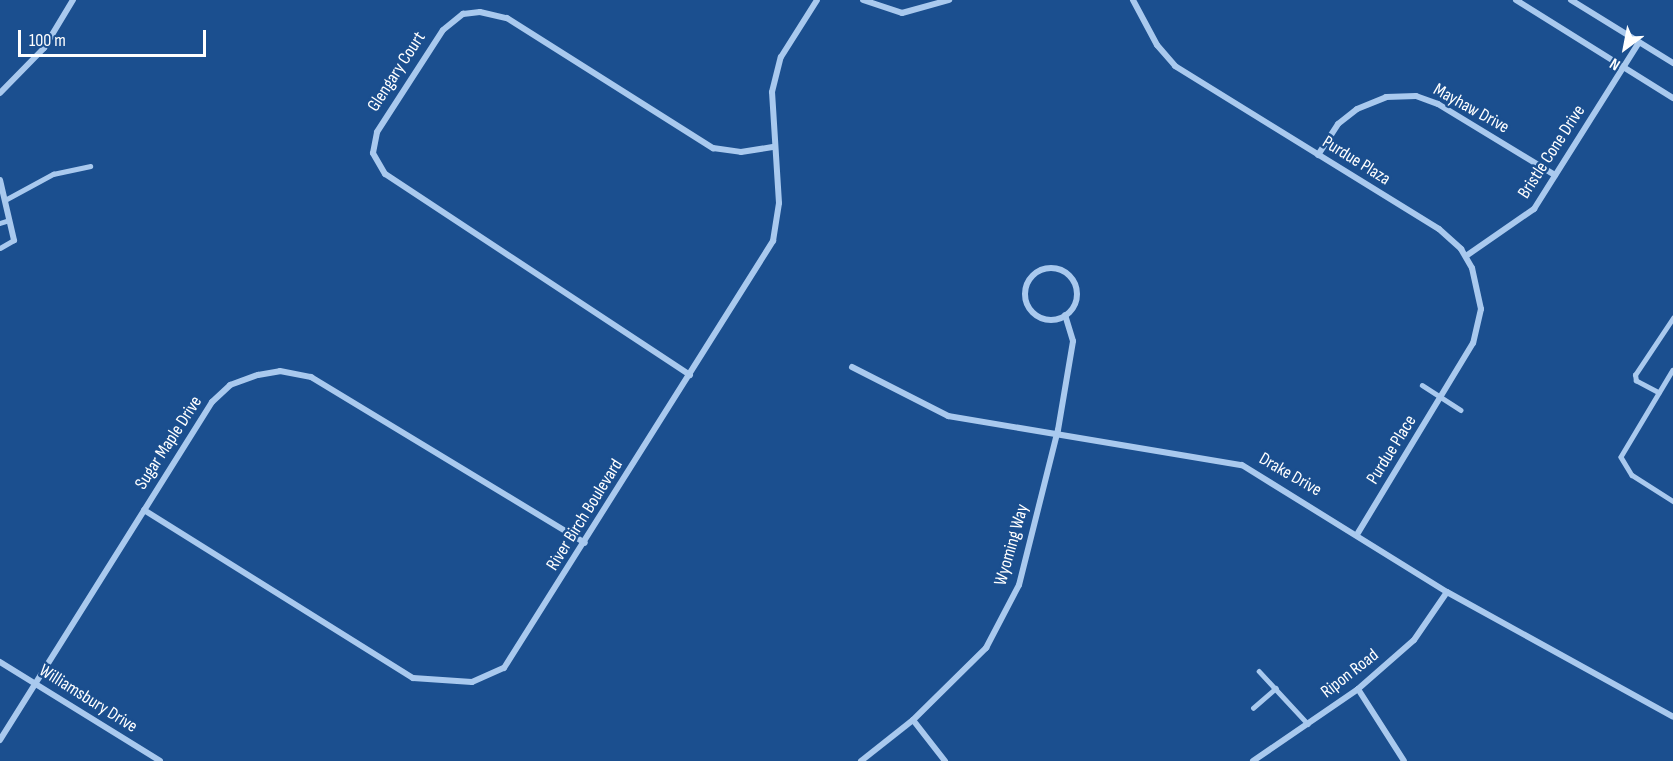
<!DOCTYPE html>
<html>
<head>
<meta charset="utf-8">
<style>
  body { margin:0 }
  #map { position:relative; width:1673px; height:761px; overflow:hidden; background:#1b4f8f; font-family:"Sofia Sans Condensed",sans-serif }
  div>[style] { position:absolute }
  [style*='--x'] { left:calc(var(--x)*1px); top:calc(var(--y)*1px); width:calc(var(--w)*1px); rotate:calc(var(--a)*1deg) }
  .service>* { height:4.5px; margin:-2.25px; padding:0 2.25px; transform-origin:2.25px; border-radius:2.25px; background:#a9c9ee }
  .minor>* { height:6px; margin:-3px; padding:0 3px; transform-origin:3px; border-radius:3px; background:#a9c9ee }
  .minor>.ring { margin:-3px; padding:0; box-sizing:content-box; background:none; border:6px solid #a9c9ee; border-radius:50% }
  span { translate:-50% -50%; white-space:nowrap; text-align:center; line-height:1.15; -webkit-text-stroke:5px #1b4f8f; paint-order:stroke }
  .street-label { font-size:18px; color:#fff }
  .north { position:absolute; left:1595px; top:18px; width:60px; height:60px; -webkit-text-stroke:4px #1b4f8f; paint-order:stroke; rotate:212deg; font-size:16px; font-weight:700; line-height:24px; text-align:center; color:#fff }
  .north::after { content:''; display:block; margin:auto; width:21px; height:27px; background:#fff; clip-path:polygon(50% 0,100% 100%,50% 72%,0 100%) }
  .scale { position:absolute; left:18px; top:30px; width:188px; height:27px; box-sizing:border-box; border:3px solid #fff; border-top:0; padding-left:8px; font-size:18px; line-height:21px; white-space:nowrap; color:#fff; -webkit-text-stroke:4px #1b4f8f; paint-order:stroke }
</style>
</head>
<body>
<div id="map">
  <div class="service">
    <div style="--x:5;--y:200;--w:55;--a:-28.4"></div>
    <div style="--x:53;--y:174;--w:38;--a:-12"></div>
    <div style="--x:0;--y:223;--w:9;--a:-18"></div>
    <div style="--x:0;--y:248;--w:16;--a:-30"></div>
    <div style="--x:1673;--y:370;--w:101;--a:120.9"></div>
    <div style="--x:1621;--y:457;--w:21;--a:59"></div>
    <div style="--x:1632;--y:475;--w:49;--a:32.4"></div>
    <div style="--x:1422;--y:385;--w:46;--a:32.7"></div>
    <div style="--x:1659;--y:393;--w:26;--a:-152"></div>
    <div style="--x:1636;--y:381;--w:6;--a:-99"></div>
    <div style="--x:1635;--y:375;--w:69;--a:-56.3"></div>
    <div style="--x:1259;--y:671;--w:72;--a:47.2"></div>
    <div style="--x:1253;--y:708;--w:30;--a:-41"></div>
  </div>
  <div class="minor">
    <div style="--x:863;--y:0;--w:41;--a:18.4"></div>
    <div style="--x:902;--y:13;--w:49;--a:-15.5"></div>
    <div style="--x:1133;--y:0;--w:51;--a:61.9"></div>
    <div style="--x:1157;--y:45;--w:28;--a:49"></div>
    <div style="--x:1175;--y:66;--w:310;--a:31.7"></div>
    <div style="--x:1439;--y:229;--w:30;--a:42"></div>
    <div style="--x:1461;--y:249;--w:22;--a:60"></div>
    <div style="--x:1472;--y:268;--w:42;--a:77.6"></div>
    <div style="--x:1481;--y:309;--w:35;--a:103"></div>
    <div style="--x:1473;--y:343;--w:222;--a:121.2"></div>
    <div style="--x:1516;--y:0;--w:185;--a:32"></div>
    <div style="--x:1571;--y:0;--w:120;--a:31.7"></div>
    <div style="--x:0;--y:93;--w:63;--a:-45.6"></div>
    <div style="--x:44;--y:48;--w:56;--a:-58.9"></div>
    <div style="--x:1318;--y:155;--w:37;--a:-57"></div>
    <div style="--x:1338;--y:124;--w:24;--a:-38"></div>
    <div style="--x:1357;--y:109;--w:31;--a:-22"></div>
    <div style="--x:1386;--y:97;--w:30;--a:-2"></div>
    <div style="--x:1416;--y:96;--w:23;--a:20"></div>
    <div style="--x:1438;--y:104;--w:137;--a:31.3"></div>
    <div style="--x:0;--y:180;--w:62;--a:76.9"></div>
    <div style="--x:1466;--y:256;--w:83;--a:-34.7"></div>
    <div style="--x:1534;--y:209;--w:197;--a:-57.8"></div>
    <div class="ring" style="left:1025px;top:268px;width:46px;height:46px"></div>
    <div style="--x:852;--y:367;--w:108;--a:27"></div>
    <div style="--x:948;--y:416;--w:298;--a:9.5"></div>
    <div style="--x:1242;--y:465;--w:241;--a:31.8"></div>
    <div style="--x:1447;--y:592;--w:258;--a:28.9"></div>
    <div style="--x:690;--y:375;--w:365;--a:-146.6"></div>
    <div style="--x:385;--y:174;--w:24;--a:-120"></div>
    <div style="--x:373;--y:153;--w:21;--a:-79"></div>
    <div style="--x:377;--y:132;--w:121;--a:-57.1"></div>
    <div style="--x:443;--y:30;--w:26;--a:-39"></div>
    <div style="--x:463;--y:14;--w:17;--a:-7"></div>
    <div style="--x:480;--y:12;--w:28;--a:13"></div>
    <div style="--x:507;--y:18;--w:244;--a:32.3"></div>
    <div style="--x:713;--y:148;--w:28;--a:8"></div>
    <div style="--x:741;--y:152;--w:32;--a:-9"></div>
    <div style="--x:144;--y:510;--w:317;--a:32"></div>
    <div style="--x:413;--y:678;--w:59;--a:3.9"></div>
    <div style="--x:472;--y:682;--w:35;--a:-24"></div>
    <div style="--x:504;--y:668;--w:505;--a:-57.79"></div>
    <div style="--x:773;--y:241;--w:38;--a:-81"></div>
    <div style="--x:779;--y:203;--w:111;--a:-93.6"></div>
    <div style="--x:772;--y:92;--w:36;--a:-76"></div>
    <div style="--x:781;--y:57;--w:67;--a:-57.7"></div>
    <div style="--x:0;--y:662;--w:188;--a:31.7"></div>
    <div style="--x:1358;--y:689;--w:85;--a:57.4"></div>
    <div style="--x:913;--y:720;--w:52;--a:52"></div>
    <div style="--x:0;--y:740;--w:399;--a:-57.9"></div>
    <div style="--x:212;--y:402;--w:25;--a:-43"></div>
    <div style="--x:230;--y:385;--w:30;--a:-20"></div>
    <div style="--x:258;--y:375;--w:22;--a:-10"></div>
    <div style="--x:280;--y:371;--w:32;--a:11"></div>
    <div style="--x:311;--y:377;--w:320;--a:31.2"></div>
    <div style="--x:861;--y:761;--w:66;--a:-38.3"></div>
    <div style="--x:913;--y:720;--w:103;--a:-44.6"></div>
    <div style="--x:986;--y:648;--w:71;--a:-62.4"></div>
    <div style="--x:1019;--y:585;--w:160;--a:-75.9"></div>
    <div style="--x:1058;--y:430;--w:90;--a:-80.4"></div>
    <div style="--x:1073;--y:341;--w:27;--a:-107"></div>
    <div style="--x:1253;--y:761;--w:127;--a:-34.4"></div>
    <div style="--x:1358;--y:689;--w:74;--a:-41.2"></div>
    <div style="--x:1414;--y:640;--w:58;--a:-55.5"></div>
  </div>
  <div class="street-label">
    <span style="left:397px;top:72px;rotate:-57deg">Glengary Court</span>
    <span style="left:1471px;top:109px;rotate:29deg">Mayhaw Drive</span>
    <span style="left:1552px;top:152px;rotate:-57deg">Bristle Cone Drive</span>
    <span style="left:1356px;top:161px;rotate:32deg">Purdue Plaza</span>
    <span style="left:169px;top:443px;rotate:-57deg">Sugar Maple Drive</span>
    <span style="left:1392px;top:450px;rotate:-58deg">Purdue Place</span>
    <span style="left:1290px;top:475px;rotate:30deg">Drake Drive</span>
    <span style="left:585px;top:515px;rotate:-58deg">River Birch Boulevard</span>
    <span style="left:1012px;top:545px;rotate:-74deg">Wyoming Way</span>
    <span style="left:1350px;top:674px;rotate:-38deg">Ripon Road</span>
    <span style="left:88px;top:699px;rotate:32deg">Williamsbury Drive</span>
  </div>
  <div class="north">N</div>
  <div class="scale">100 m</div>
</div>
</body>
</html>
